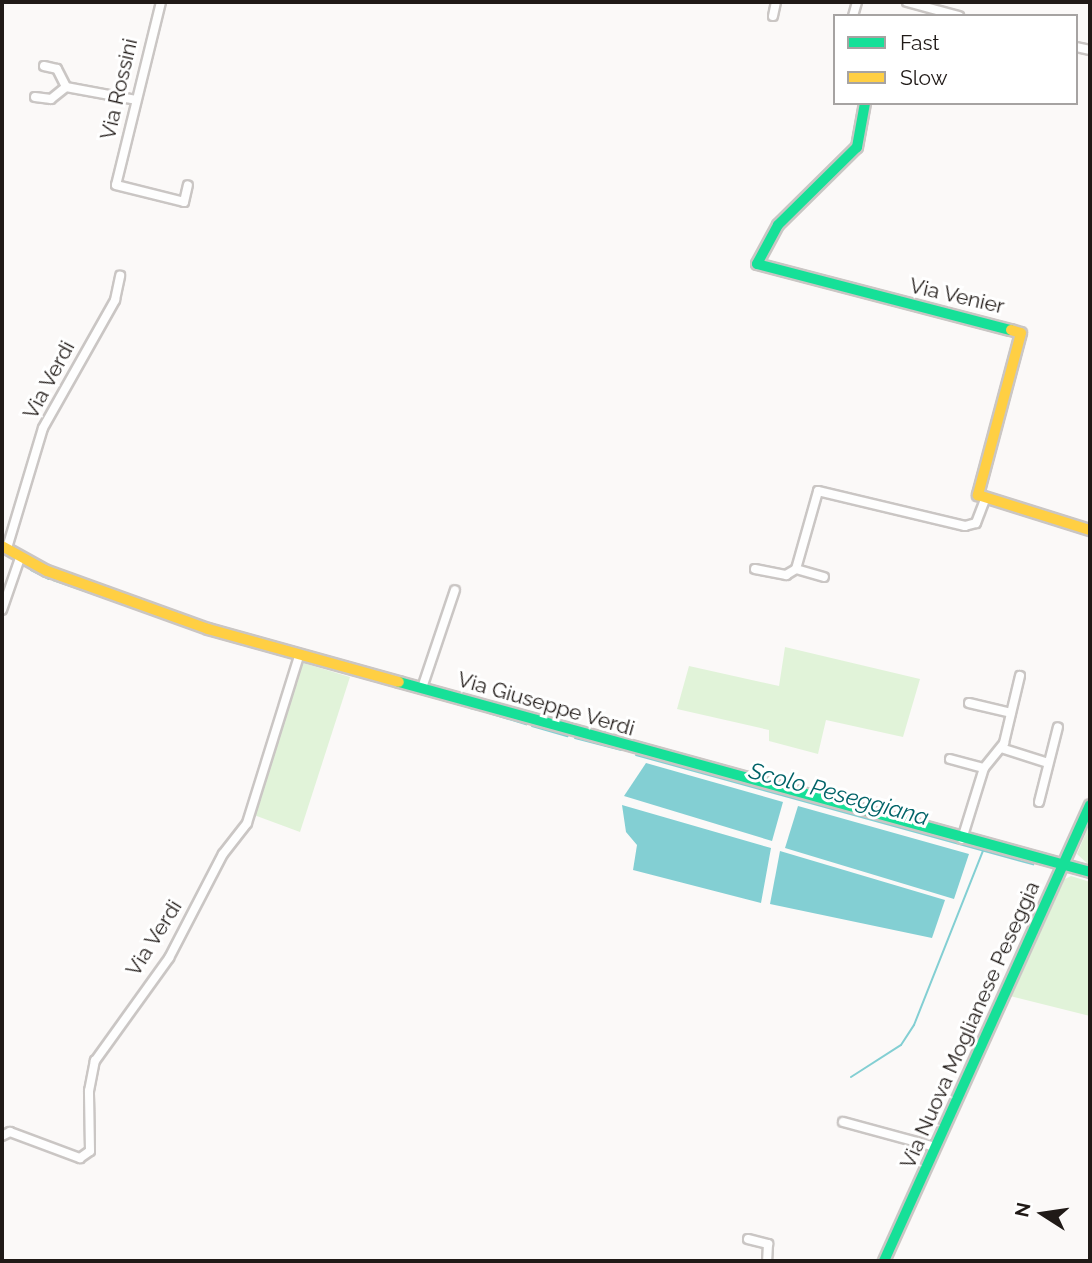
<!DOCTYPE html>
<html>
<head>
<meta charset="utf-8">
<style>
  body { margin:0 }
  #map { position:relative; width:1092px; height:1263px; overflow:hidden; background:#fbf9f8; font-family:Raleway,sans-serif }
  div>[style] { position:absolute }
  [style*='--x'] { left:calc(var(--x)*1px); top:calc(var(--y)*1px); width:calc(var(--w)*1px); rotate:calc(var(--a)*1deg) }
  .green>* { inset:0; background:#e1f3d9 }
  .water>* { inset:0; background:#83cfd3 }
  .stream>* { height:2px; margin:-1px; padding:0 1px; transform-origin:1px; border-radius:1px; background:#83cfd3 }
  .roads { filter:drop-shadow(2px 0 #cac6c4) drop-shadow(-2px 0 #cac6c4) drop-shadow(0 2px #cac6c4) drop-shadow(0 -2px #cac6c4) }
  .street>* { height:8px; margin:-4px; padding:0 4px; transform-origin:4px; border-radius:4px; background:#fefefe }
  .fast>* { height:10px; margin:-5px; padding:0 5px; transform-origin:5px; border-radius:5px; background:#16e098 }
  .slow>* { height:10px; margin:-5px; padding:0 5px; transform-origin:5px; border-radius:5px; background:#ffcf43 }
  span { translate:-50% -50%; white-space:nowrap; text-align:center; line-height:1.15; -webkit-text-stroke:6px #fff; paint-order:stroke }
  .street-label { font-size:21px; color:#201a17 }
  .water-label { font-size:23px; color:#006368; font-style:italic }
  .frame { position:absolute; inset:0; border:4px solid #201a17; pointer-events:none }
  .legend { position:absolute; left:833px; top:14px; width:245px; height:91px; box-sizing:border-box; background:#fff; border:2px solid #a6a3a2; margin:0; padding:9px 12px; list-style:none; font-size:21px; color:#201a17 }
  .legend li { display:flex; align-items:center; gap:14px; height:35px }
  .legend b { width:35px; border:2px solid #a6a3a2 }
  .north { position:absolute; left:1008px; top:1179px; width:70px; height:70px; -webkit-text-stroke:5px #fff; paint-order:stroke; rotate:282deg; font-size:19px; font-weight:700; line-height:28px; text-align:center; color:#201a17 }
  .north::after { content:''; display:block; margin:auto; width:24px; height:32px; background:#201a17; clip-path:polygon(50% 0,100% 100%,50% 72%,0 100%) }
</style>
</head>
<body>
<div id="map">
  <div class="green">
    <div style="clip-path:polygon(785px 647px,920px 679px,903px 737px,826px 720px,818px 754px,769px 741px,769px 730px,677px 709px,689px 666px,779px 686px)"></div>
    <div style="clip-path:polygon(300px 662px,350px 677px,300px 832px,254px 815px)"></div>
    <div style="clip-path:polygon(1090px 823px,1090px 866px,1077px 854px)"></div>
    <div style="clip-path:polygon(1071px 876px,1090px 882px,1090px 1016px,1010px 996px,1061px 881px)"></div>
  </div>
  <div class="water">
    <div style="clip-path:polygon(646px 763px,783px 802px,772px 841px,624px 796px)"></div>
    <div style="clip-path:polygon(622px 805px,771px 848px,761px 903px,633px 870px,637px 845px,626px 832px)"></div>
    <div style="clip-path:polygon(798px 806px,969px 854px,954px 899px,785px 848px)"></div>
    <div style="clip-path:polygon(780px 851px,945px 900px,932px 938px,770px 904px)"></div>
  </div>
  <div class="stream">
    <div style="--x:31;--y:570;--w:20;--a:27"></div>
    <div style="--x:53;--y:580;--w:55;--a:19.1"></div>
    <div style="--x:186;--y:627;--w:19;--a:18"></div>
    <div style="--x:302;--y:660;--w:165;--a:15.8"></div>
    <div style="--x:470;--y:708;--w:13;--a:13"></div>
    <div style="--x:489;--y:713;--w:39;--a:17"></div>
    <div style="--x:532;--y:726;--w:37;--a:16"></div>
    <div style="--x:575;--y:738;--w:48;--a:14.6"></div>
    <div style="--x:636;--y:755;--w:412;--a:15.4"></div>
    <div style="--x:851;--y:1077;--w:59;--a:-32.6"></div>
    <div style="--x:901;--y:1045;--w:24;--a:-57"></div>
    <div style="--x:914;--y:1025;--w:187;--a:-68.4"></div>
  </div>
  <div class="roads">
    <div class="street">
      <div style="--x:161;--y:2;--w:188;--a:103.8"></div>
      <div style="--x:116;--y:185;--w:70;--a:14"></div>
      <div style="--x:184;--y:202;--w:17;--a:-77"></div>
      <div style="--x:907;--y:2;--w:54;--a:15.1"></div>
      <div style="--x:773;--y:16;--w:14;--a:-78"></div>
      <div style="--x:853;--y:16;--w:15;--a:-74"></div>
      <div style="--x:1076;--y:47;--w:14;--a:12"></div>
      <div style="--x:44;--y:66;--w:13;--a:13"></div>
      <div style="--x:57;--y:69;--w:20;--a:63"></div>
      <div style="--x:35;--y:97;--w:16;--a:7"></div>
      <div style="--x:51;--y:99;--w:19;--a:-39"></div>
      <div style="--x:66;--y:87;--w:71;--a:10.5"></div>
      <div style="--x:7;--y:548;--w:125;--a:-73.3"></div>
      <div style="--x:43;--y:428;--w:147;--a:-60.6"></div>
      <div style="--x:115;--y:300;--w:25;--a:-78"></div>
      <div style="--x:755;--y:569;--w:32;--a:11"></div>
      <div style="--x:786;--y:575;--w:12;--a:-31"></div>
      <div style="--x:796;--y:569;--w:81;--a:-74.2"></div>
      <div style="--x:818;--y:491;--w:151;--a:13.4"></div>
      <div style="--x:965;--y:526;--w:11;--a:-15"></div>
      <div style="--x:976;--y:523;--w:25;--a:-69"></div>
      <div style="--x:796;--y:569;--w:29;--a:16"></div>
      <div style="--x:2;--y:610;--w:55;--a:-70.9"></div>
      <div style="--x:422;--y:688;--w:103;--a:-71.4"></div>
      <div style="--x:969;--y:703;--w:43;--a:13.4"></div>
      <div style="--x:1001;--y:748;--w:49;--a:17.7"></div>
      <div style="--x:950;--y:759;--w:35;--a:15"></div>
      <div style="--x:1039;--y:802;--w:77;--a:-75.8"></div>
      <div style="--x:962;--y:839;--w:74;--a:-72.8"></div>
      <div style="--x:984;--y:768;--w:32;--a:-51"></div>
      <div style="--x:1004;--y:743;--w:69;--a:-76.6"></div>
      <div style="--x:843;--y:1122;--w:95;--a:15.2"></div>
      <div style="--x:2;--y:1136;--w:9;--a:-27"></div>
      <div style="--x:10;--y:1132;--w:75;--a:20.4"></div>
      <div style="--x:80;--y:1158;--w:12;--a:-35"></div>
      <div style="--x:90;--y:1151;--w:60;--a:-91"></div>
      <div style="--x:89;--y:1091;--w:31;--a:-79"></div>
      <div style="--x:95;--y:1061;--w:127;--a:-54.3"></div>
      <div style="--x:169;--y:958;--w:117;--a:-62.6"></div>
      <div style="--x:223;--y:854;--w:39;--a:-52"></div>
      <div style="--x:247;--y:823;--w:175;--a:-72.7"></div>
      <div style="--x:748;--y:1239;--w:21;--a:14"></div>
      <div style="--x:768;--y:1244;--w:17;--a:93"></div>
    </div>
    <div class="fast">
      <div style="--x:865;--y:103;--w:45;--a:100.3"></div>
      <div style="--x:857;--y:147;--w:111;--a:135.4"></div>
      <div style="--x:778;--y:225;--w:44;--a:118.3"></div>
      <div style="--x:757;--y:264;--w:262;--a:14.6"></div>
      <div style="--x:399;--y:682;--w:717;--a:15.37"></div>
      <div style="--x:884;--y:1261;--w:500;--a:-65.69"></div>
    </div>
    <div class="slow">
      <div style="--x:1011;--y:330;--w:10;--a:17"></div>
      <div style="--x:1021;--y:333;--w:168;--a:104.9"></div>
      <div style="--x:978;--y:495;--w:117;--a:17.4"></div>
      <div style="--x:2;--y:546;--w:51;--a:29.1"></div>
      <div style="--x:47;--y:571;--w:171;--a:19.8"></div>
      <div style="--x:208;--y:629;--w:198;--a:15.5"></div>
    </div>
  </div>
  <div class="street-label">
    <span style="left:119px;top:89px;rotate:-77deg">Via Rossini</span>
    <span style="left:957px;top:296px;rotate:13deg">Via Venier</span>
    <span style="left:49px;top:380px;rotate:-62deg">Via Verdi</span>
    <span style="left:546px;top:704px;rotate:16deg">Via Giuseppe Verdi</span>
    <span style="left:154px;top:938px;rotate:-58deg">Via Verdi</span>
    <span style="left:970px;top:1025px;rotate:-66deg">Via Nuova Moglianese Peseggia</span>
  </div>
  <div class="water-label">
    <span style="left:839px;top:794px;rotate:15deg">Scolo Peseggiana</span>
  </div>
  <div class="frame"></div>
  <ul class="legend">
  <li><b style="height:9px;background:#16e098"></b>Fast</li>
  <li><b style="height:9px;background:#ffcf43"></b>Slow</li>
  </ul>
  <div class="north">N</div>
</div>
</body>
</html>
